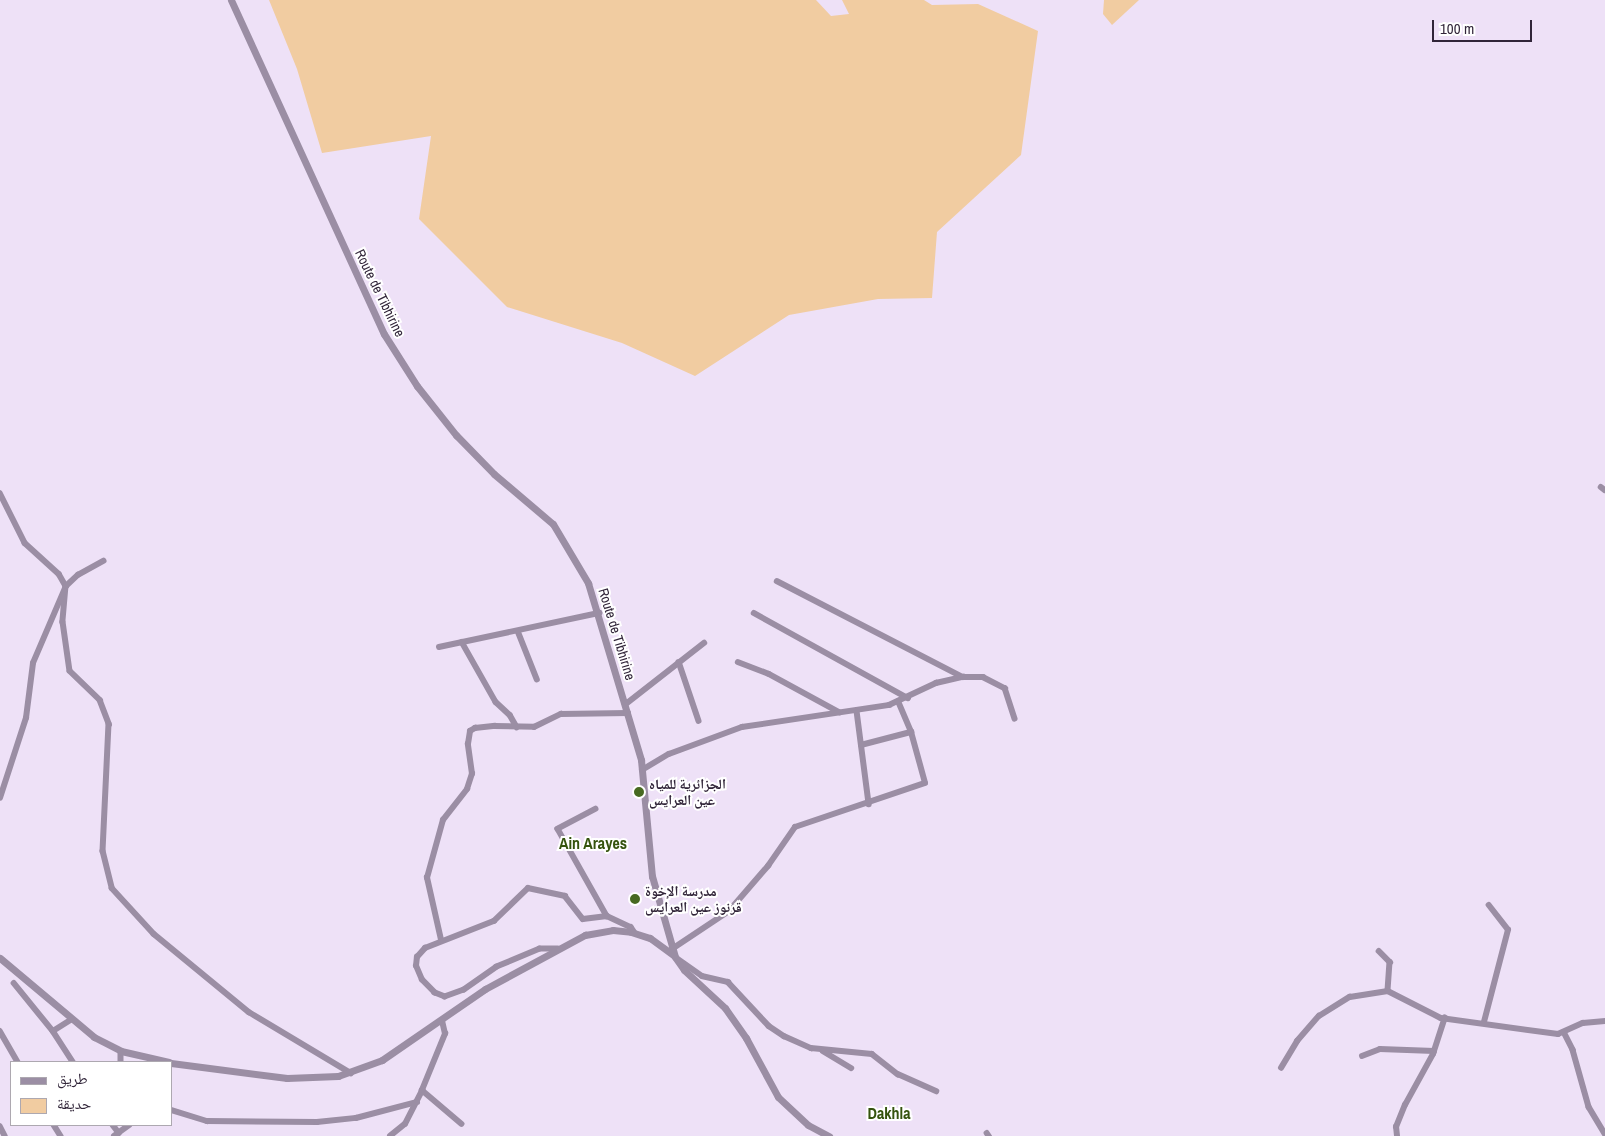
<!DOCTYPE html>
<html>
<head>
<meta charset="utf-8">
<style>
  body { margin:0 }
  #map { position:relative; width:1605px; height:1136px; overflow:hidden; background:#eee1f7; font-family:"Archivo Narrow","Noto Naskh Arabic",sans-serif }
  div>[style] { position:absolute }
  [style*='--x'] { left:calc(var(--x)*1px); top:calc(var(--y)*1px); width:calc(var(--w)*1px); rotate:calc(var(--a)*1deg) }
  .green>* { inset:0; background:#f1cca1 }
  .minor>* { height:5.5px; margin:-2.75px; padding:0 2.75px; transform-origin:2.75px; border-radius:2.75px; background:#9b8ea4 }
  .tertiary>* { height:7px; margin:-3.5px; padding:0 3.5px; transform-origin:3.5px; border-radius:3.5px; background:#9b8ea4 }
  .dots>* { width:14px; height:14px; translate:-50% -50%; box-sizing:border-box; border:2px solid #fff; border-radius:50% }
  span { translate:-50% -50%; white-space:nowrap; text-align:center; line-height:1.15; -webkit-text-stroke:4px #fff; paint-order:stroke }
  .street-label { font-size:14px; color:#312539 }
  .poi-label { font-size:14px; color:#312539; font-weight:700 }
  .left { translate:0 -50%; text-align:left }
  .quarter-label { font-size:16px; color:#35530e; font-weight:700 }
  .legend { position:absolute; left:10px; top:1061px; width:162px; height:65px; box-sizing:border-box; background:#fff; border:1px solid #ada8b0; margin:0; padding:6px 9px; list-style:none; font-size:15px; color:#312539 }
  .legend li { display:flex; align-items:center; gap:10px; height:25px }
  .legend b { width:25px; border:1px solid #ada8b0 }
  .scale { position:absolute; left:1432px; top:20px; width:100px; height:22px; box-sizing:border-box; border:2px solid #312539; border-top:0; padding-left:6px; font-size:15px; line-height:18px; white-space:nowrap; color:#312539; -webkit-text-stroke:4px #fff; paint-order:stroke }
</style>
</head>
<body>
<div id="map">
  <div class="green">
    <div style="clip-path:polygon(269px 0,816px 0,831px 16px,849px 14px,842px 0,924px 0,932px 5px,978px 4px,1038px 31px,1021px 155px,937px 232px,932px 298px,878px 299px,789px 315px,695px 376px,622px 343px,507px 307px,419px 219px,431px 136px,322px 153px,297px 69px)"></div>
    <div style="clip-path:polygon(1104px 0,1139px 0,1112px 25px,1103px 14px)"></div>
  </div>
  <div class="minor">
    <div style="--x:1601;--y:487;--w:5;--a:37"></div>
    <div style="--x:0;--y:493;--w:56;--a:63.4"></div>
    <div style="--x:25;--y:543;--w:46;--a:42.4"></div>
    <div style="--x:59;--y:574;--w:14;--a:60"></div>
    <div style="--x:66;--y:586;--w:36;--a:95"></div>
    <div style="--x:63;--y:622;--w:49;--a:81.9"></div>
    <div style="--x:70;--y:671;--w:42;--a:44"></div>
    <div style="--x:100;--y:700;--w:26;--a:69"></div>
    <div style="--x:109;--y:724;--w:127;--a:92.7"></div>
    <div style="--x:103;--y:851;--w:38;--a:76"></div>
    <div style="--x:112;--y:888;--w:62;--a:47.6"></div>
    <div style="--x:154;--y:934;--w:123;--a:39.4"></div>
    <div style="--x:249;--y:1012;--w:119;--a:30.9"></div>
    <div style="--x:777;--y:581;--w:209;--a:27.3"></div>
    <div style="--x:754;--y:613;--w:176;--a:28.9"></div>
    <div style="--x:518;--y:631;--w:52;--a:68.4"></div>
    <div style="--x:462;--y:642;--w:69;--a:60.5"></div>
    <div style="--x:496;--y:702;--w:19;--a:43"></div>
    <div style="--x:510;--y:715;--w:14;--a:60"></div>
    <div style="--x:439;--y:647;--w:164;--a:-12"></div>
    <div style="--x:679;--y:662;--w:62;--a:71.3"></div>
    <div style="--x:738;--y:662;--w:33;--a:21"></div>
    <div style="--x:769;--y:674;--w:80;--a:28.5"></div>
    <div style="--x:626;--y:704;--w:99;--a:-38"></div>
    <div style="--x:857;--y:711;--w:94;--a:82.6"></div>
    <div style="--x:861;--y:745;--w:52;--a:-14.6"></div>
    <div style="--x:642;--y:770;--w:31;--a:-31"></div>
    <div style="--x:669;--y:754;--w:78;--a:-20.3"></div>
    <div style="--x:742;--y:727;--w:149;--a:-8.5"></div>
    <div style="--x:889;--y:705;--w:52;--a:-25.1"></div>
    <div style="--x:936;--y:683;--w:28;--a:-13"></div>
    <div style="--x:963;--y:677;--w:20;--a:0"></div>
    <div style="--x:983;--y:677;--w:25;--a:27"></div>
    <div style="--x:1005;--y:688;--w:32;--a:72"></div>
    <div style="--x:0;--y:798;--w:84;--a:-72"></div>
    <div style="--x:26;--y:718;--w:55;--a:-82.7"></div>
    <div style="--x:33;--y:663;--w:84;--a:-66.8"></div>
    <div style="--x:66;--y:586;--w:16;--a:-43"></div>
    <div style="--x:78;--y:575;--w:29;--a:-29"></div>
    <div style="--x:596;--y:809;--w:43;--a:152.2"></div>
    <div style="--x:558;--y:829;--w:100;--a:60.6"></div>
    <div style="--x:607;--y:916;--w:26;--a:25"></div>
    <div style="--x:631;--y:927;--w:7;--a:56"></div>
    <div style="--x:441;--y:940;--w:64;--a:-102.7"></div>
    <div style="--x:427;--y:878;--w:60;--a:-74.6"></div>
    <div style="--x:443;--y:820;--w:39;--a:-52"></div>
    <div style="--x:467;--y:789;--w:16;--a:-72"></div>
    <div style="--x:472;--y:774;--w:30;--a:-98"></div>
    <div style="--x:468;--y:744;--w:13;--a:-81"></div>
    <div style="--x:470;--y:731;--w:6;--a:-31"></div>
    <div style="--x:475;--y:728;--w:20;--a:-6"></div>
    <div style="--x:495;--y:726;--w:39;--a:1"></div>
    <div style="--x:534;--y:727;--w:30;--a:-26"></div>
    <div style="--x:561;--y:714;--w:67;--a:-0.9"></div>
    <div style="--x:558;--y:949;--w:18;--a:180"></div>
    <div style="--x:540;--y:949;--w:47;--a:157.3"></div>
    <div style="--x:497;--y:967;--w:40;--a:145.1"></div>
    <div style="--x:464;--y:990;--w:20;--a:160"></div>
    <div style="--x:445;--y:997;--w:11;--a:-158"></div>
    <div style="--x:435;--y:993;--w:18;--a:-135"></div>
    <div style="--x:422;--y:980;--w:15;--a:-113"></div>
    <div style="--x:416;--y:966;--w:9;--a:-84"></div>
    <div style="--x:417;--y:957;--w:12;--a:-48"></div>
    <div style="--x:425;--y:948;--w:74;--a:-21.4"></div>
    <div style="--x:494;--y:921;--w:47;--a:-44.1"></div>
    <div style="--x:528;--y:888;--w:38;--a:12"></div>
    <div style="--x:565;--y:896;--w:29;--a:52"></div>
    <div style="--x:583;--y:919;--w:24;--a:-7"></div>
    <div style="--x:672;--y:949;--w:69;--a:-33.7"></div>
    <div style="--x:729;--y:911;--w:60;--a:-49.1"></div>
    <div style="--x:768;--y:866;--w:47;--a:-55.3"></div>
    <div style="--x:795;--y:827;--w:137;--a:-18.7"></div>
    <div style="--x:925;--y:783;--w:53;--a:-105.4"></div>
    <div style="--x:911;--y:732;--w:33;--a:-113"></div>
    <div style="--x:1379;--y:951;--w:16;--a:45"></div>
    <div style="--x:1390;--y:962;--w:29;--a:94"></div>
    <div style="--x:678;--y:959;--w:29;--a:35"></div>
    <div style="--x:702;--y:976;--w:27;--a:13"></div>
    <div style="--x:728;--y:982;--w:60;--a:47"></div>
    <div style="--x:769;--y:1026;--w:18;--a:34"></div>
    <div style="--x:784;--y:1036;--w:30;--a:24"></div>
    <div style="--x:811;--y:1048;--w:61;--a:5.6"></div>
    <div style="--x:872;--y:1054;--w:33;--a:38"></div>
    <div style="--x:898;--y:1074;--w:42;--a:24.1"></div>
    <div style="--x:14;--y:983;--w:62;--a:50.9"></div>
    <div style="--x:53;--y:1031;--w:37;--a:57"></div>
    <div style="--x:1484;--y:1022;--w:95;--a:-75.4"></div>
    <div style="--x:1508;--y:930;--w:31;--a:-128"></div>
    <div style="--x:0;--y:1031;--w:36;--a:60"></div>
    <div style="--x:53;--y:1031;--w:22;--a:-32"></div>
    <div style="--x:1564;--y:1032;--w:20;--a:63"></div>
    <div style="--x:1573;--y:1050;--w:59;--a:74.3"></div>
    <div style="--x:1589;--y:1107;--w:31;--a:59"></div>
    <div style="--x:121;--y:1051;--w:11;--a:90"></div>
    <div style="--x:823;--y:1051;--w:33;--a:31"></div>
    <div style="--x:1362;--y:1056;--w:19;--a:-21"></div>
    <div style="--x:1380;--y:1049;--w:54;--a:2.1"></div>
    <div style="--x:1281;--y:1068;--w:31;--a:-59"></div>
    <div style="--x:1297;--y:1041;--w:33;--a:-49"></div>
    <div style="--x:1319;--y:1016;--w:36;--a:-32"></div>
    <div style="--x:1350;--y:997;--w:38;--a:-9"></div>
    <div style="--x:1388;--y:991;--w:59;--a:27"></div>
    <div style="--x:1441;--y:1018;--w:118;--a:7.8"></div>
    <div style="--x:1558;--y:1034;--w:27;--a:-24"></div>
    <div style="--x:1583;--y:1023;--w:22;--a:-5"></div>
    <div style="--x:422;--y:1090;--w:52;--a:40.4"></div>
    <div style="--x:171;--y:1110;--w:38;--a:17"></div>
    <div style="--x:207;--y:1121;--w:110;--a:0.5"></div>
    <div style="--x:317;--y:1122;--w:39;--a:-6"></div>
    <div style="--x:356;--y:1118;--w:63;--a:-14.7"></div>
    <div style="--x:54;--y:1125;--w:13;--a:58"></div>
    <div style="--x:113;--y:1125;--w:10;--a:53"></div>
    <div style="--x:0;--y:1126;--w:11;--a:63"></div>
    <div style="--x:987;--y:1133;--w:4;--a:56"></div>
    <div style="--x:114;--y:1136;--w:19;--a:-36"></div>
    <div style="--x:390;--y:1136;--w:19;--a:-39"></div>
    <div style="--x:405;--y:1124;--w:38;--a:-63"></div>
    <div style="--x:422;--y:1090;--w:61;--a:-67.7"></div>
    <div style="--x:445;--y:1034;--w:13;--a:-103"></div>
    <div style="--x:1397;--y:1136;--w:9;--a:-96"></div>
    <div style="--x:1396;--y:1127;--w:24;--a:-68"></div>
    <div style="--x:1405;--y:1105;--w:58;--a:-61.2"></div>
    <div style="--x:1433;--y:1054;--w:38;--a:-72"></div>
  </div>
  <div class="tertiary">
    <div style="--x:231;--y:0;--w:367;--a:65.4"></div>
    <div style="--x:384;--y:334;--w:62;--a:57.6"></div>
    <div style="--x:417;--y:386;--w:63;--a:51.5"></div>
    <div style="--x:456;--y:435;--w:54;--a:45.7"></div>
    <div style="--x:494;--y:474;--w:77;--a:40.3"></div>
    <div style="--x:553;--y:524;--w:69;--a:59.3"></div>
    <div style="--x:588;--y:583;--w:185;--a:73.3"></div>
    <div style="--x:641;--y:760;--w:117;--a:84.6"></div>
    <div style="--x:652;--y:876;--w:84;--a:74.1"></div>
    <div style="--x:675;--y:957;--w:16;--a:55"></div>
    <div style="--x:684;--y:970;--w:56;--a:42.8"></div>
    <div style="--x:725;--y:1008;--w:37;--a:55"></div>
    <div style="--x:746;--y:1038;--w:67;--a:61.5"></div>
    <div style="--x:778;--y:1097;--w:41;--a:43"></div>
    <div style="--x:808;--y:1125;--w:24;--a:28"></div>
    <div style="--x:0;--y:958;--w:123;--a:40"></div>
    <div style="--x:94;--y:1037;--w:30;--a:27"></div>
    <div style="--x:121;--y:1051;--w:49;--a:12.9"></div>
    <div style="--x:171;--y:1063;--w:117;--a:7.4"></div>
    <div style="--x:287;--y:1078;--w:51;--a:-2.2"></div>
    <div style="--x:338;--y:1076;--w:47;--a:-20"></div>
    <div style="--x:382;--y:1060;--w:125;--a:-34.6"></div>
    <div style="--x:485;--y:989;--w:114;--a:-28.4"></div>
    <div style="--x:585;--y:935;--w:28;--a:-10"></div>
    <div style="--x:613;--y:930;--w:18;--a:6"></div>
    <div style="--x:631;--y:932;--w:20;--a:18"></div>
    <div style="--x:650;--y:938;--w:29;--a:36"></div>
  </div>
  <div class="dots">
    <div style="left:639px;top:792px;background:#476921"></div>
    <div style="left:635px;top:899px;background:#476921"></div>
  </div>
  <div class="street-label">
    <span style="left:380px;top:293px;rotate:64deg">Route de Tibhirine</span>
    <span style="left:617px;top:634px;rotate:73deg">Route de Tibhirine</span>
  </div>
  <div class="poi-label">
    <span class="left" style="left:649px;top:792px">الجزائرية للمياه<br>عين العرايس</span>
    <span class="left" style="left:645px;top:899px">مدرسة الإخوة<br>قرنوز عين العرايس</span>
  </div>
  <div class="quarter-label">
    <span style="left:593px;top:843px">Ain Arayes</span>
    <span style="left:889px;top:1113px">Dakhla</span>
  </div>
  <ul class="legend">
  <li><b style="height:6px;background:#9b8ea4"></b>طريق</li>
  <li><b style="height:14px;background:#f1cca1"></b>حديقة</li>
  </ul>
  <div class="scale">100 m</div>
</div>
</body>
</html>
